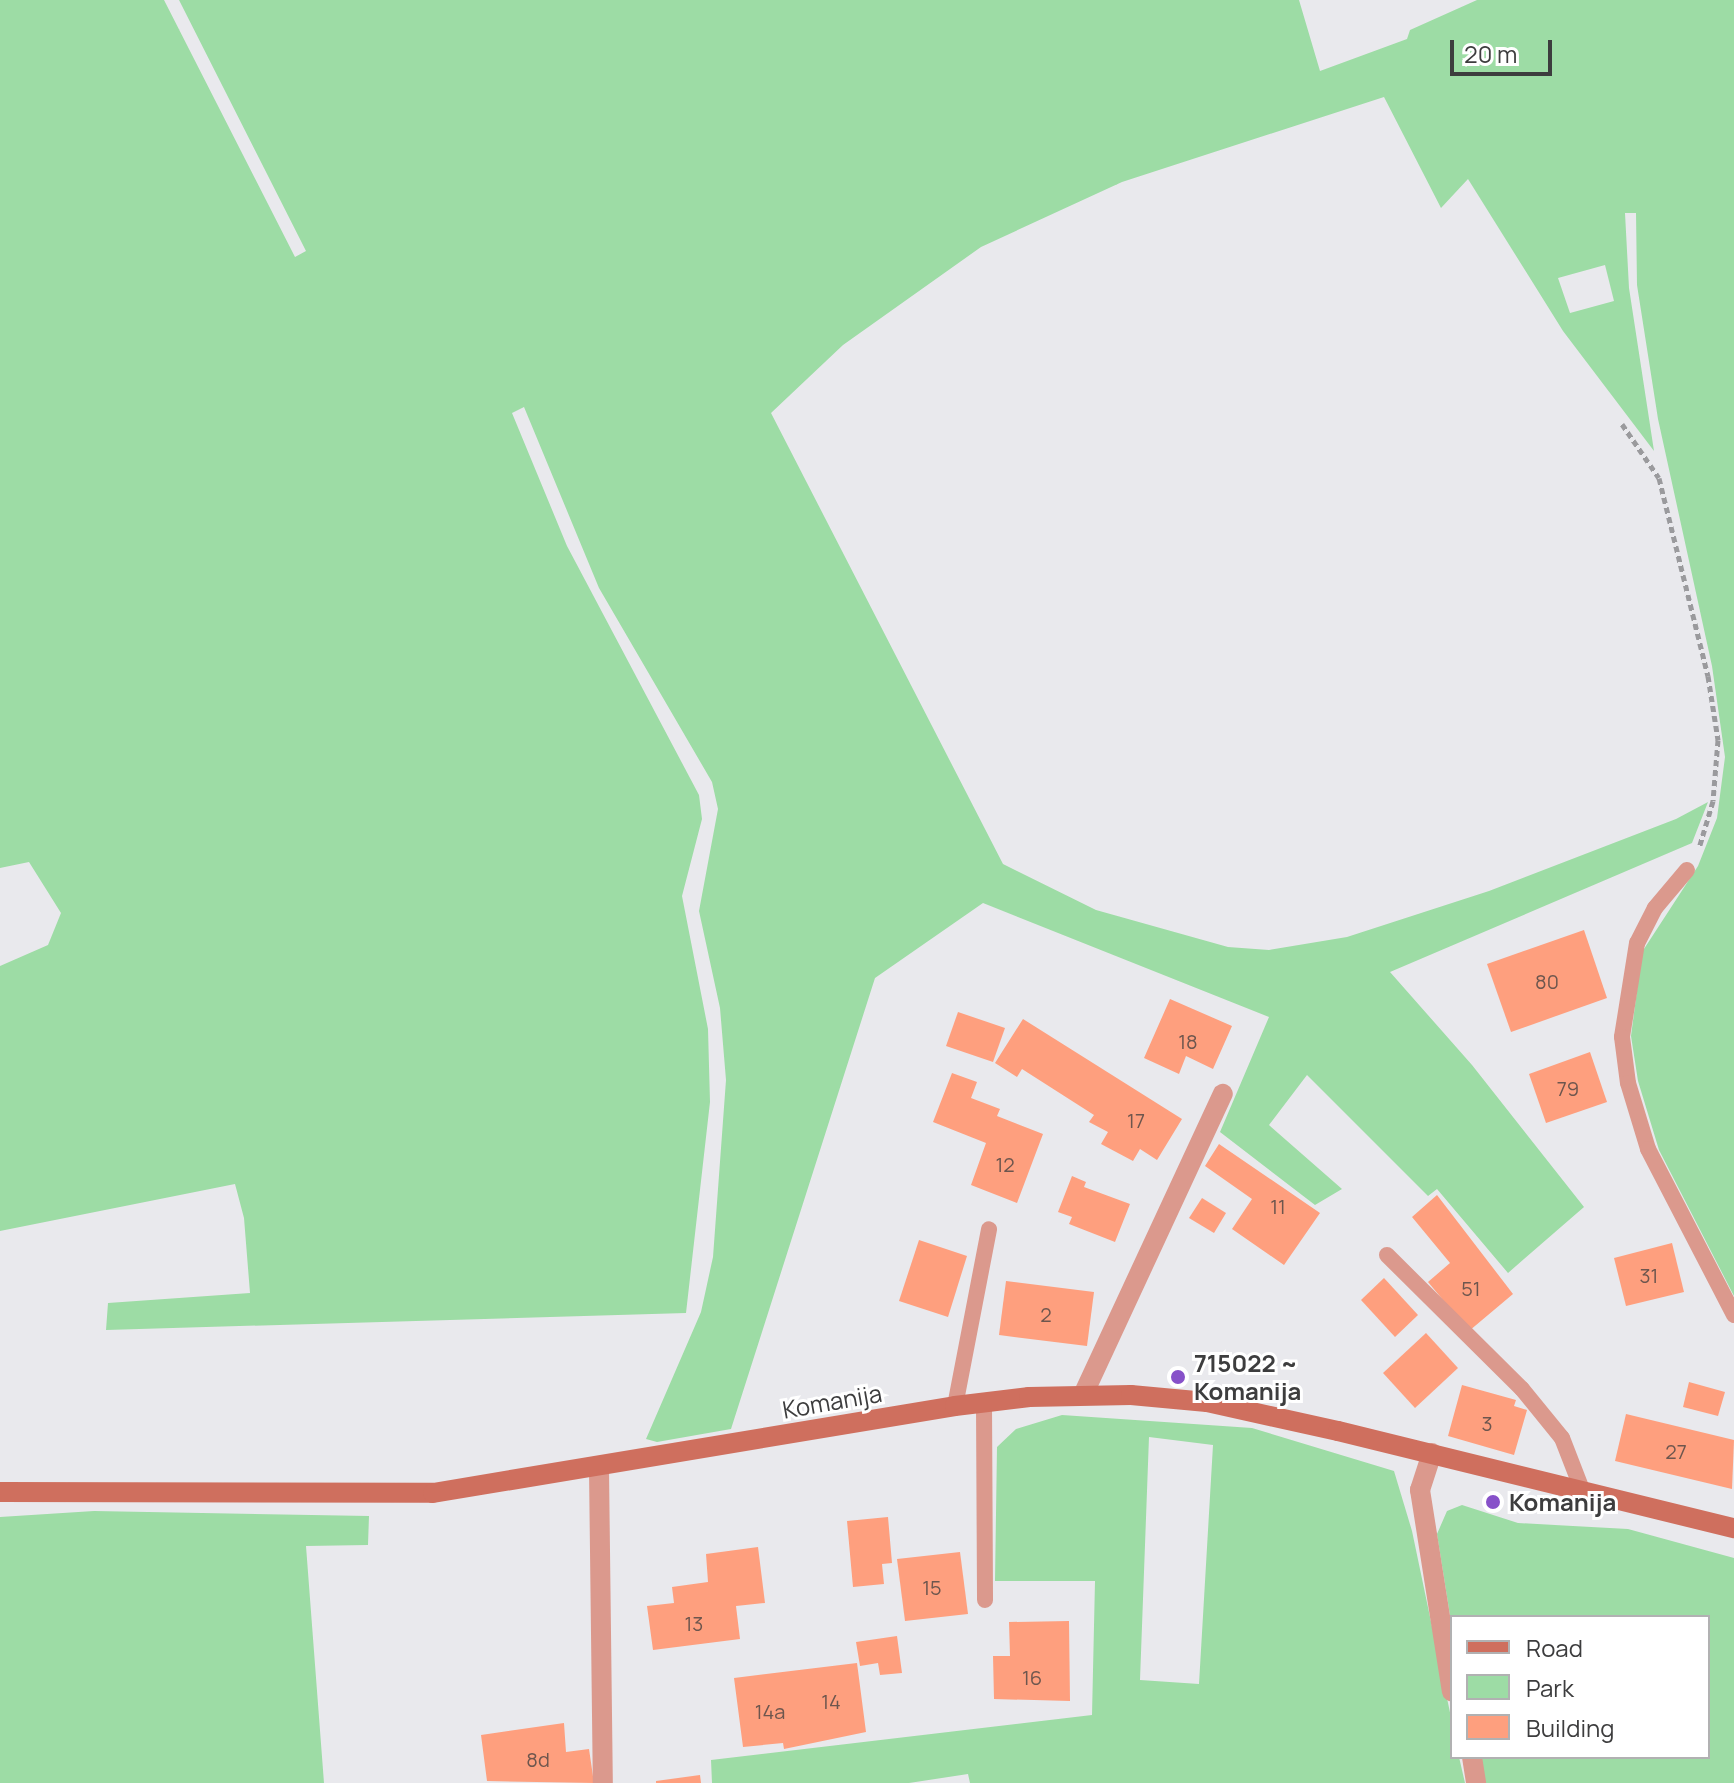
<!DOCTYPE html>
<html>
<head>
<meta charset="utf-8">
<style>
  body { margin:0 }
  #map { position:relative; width:1734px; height:1783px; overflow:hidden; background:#e9e9ed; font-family:Manrope,sans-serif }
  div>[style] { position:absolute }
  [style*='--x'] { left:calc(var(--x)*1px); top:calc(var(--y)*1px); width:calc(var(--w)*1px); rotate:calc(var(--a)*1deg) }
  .green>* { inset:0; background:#9ddca5 }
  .building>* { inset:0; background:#fe9f7e }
  .path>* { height:5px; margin-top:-2.5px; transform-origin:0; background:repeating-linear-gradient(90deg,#9a9a9d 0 6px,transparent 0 10px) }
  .lane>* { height:16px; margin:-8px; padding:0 8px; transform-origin:8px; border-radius:8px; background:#db998d }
  .street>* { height:20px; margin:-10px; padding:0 10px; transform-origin:10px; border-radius:10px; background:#db998d }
  .secondary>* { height:20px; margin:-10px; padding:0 10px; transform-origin:10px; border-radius:10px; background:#cf6f5e }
  .dots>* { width:22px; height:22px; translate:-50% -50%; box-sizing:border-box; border:4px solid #fff; border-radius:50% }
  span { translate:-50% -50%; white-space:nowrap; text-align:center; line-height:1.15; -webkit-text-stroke:6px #fff; paint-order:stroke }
  .number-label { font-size:20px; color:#6d564e }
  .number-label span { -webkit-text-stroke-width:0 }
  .poi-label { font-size:24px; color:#3d3d3e; font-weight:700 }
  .left { translate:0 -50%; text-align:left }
  .street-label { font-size:24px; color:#3d3d3e }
  .legend { position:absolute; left:1450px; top:1615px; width:260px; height:144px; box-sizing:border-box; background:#fff; border:2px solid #b1b1b2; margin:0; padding:10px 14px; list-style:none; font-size:24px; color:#3d3d3e }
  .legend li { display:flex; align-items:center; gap:16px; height:40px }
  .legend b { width:40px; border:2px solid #b1b1b2 }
  .scale { position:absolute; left:1450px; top:40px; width:102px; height:36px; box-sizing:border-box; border:4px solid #3d3d3e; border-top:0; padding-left:10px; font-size:24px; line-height:28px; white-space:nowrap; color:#3d3d3e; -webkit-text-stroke:6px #fff; paint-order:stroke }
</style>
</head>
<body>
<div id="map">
  <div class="green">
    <div style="clip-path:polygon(evenodd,0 0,164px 0,295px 257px,306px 251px,179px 0,1299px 0,1320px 71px,1407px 39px,1410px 30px,1477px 0,1734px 0,1734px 1296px,1659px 1150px,1638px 1081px,1631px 1036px,1642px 952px,1698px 866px,1717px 818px,1725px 757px,1712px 666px,1658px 419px,1637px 285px,1636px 213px,1625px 213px,1629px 288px,1654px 451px,1563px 331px,1468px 179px,1441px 208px,1384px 97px,1122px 182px,981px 247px,843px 345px,771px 413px,1003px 864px,1096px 910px,1228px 947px,1269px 950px,1347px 937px,1489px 891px,1676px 819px,1708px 802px,1692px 843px,1390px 972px,1472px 1065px,1584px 1207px,1508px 1273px,1437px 1189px,1428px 1196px,1307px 1075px,1269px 1125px,1342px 1189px,1315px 1205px,1220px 1132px,1269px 1017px,983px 903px,875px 978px,731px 1429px,657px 1442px,646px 1439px,701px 1312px,713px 1257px,726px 1080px,720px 1008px,699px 911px,718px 809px,712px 782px,599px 588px,524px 407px,512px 413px,567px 546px,699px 795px,702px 819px,682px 896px,708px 1029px,710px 1102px,686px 1313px,106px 1330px,108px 1303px,250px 1293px,244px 1218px,235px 1184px,0 1231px,0 966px,48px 945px,61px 913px,29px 862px,0 868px,0 0,1605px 265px,1614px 301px,1570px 313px,1558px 278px,1605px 265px)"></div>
    <div style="clip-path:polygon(evenodd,1062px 1415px,1252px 1428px,1394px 1471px,1412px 1531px,1452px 1722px,1452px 1757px,1459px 1757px,1465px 1783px,970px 1783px,968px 1774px,909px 1783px,712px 1783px,711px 1760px,1092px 1715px,1095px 1581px,995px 1581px,997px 1447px,1016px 1429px,1062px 1415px,1149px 1437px,1213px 1445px,1199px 1684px,1140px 1680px,1149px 1437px)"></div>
    <div style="clip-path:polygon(1462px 1505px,1518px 1523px,1628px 1529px,1734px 1558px,1734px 1783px,1482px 1783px,1480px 1757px,1708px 1757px,1708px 1617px,1452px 1617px,1452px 1628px,1437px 1534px,1447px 1511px)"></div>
    <div style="clip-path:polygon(94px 1511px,369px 1516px,368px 1545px,306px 1546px,324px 1783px,0 1783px,0 1517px)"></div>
  </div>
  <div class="building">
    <div style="clip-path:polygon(1584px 930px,1607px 998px,1511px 1032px,1487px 964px)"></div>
    <div style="clip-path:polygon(1170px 999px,1232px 1026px,1213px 1069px,1186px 1056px,1179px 1074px,1144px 1058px)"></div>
    <div style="clip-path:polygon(958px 1012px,1005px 1028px,993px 1062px,946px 1046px)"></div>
    <div style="clip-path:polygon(1023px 1019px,1182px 1119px,1157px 1160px,1140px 1149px,1133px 1161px,1101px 1144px,1108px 1132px,1089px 1122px,1094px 1115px,1022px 1069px,1017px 1077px,995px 1063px)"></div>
    <div style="clip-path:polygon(1590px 1052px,1607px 1102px,1546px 1123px,1529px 1074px)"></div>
    <div style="clip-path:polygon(952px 1073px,977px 1082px,971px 1098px,1000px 1109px,997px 1116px,1043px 1134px,1017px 1203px,971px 1185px,986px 1143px,933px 1122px)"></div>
    <div style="clip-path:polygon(1219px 1144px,1320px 1213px,1284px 1265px,1232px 1229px,1252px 1199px,1205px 1166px)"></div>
    <div style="clip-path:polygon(1072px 1176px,1086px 1182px,1084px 1187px,1130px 1204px,1115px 1242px,1069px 1224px,1072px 1217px,1058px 1212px)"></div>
    <div style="clip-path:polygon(1437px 1195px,1513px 1294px,1469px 1331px,1428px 1282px,1450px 1263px,1412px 1217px)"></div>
    <div style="clip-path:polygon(1202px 1198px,1226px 1213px,1214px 1233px,1189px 1218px)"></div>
    <div style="clip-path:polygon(919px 1240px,967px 1256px,948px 1317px,899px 1301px)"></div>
    <div style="clip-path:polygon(1672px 1243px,1684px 1292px,1626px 1306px,1614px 1258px)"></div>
    <div style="clip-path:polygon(1384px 1278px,1418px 1315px,1395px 1337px,1361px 1300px)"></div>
    <div style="clip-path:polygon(1006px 1281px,1094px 1292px,1087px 1346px,999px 1335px)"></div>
    <div style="clip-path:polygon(1426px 1333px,1458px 1368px,1415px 1408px,1383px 1373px)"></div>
    <div style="clip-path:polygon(1689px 1382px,1725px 1392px,1718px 1416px,1683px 1407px)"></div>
    <div style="clip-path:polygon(1462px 1385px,1516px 1400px,1514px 1406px,1527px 1410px,1514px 1455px,1448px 1436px)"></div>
    <div style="clip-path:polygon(1626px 1414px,1734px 1440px,1732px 1489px,1615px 1461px)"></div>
    <div style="clip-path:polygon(888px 1517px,892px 1563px,882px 1564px,884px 1584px,853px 1587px,847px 1521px)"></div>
    <div style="clip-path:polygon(758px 1547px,765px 1603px,736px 1606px,740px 1639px,653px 1650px,647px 1606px,674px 1603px,672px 1587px,708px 1582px,706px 1554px)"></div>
    <div style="clip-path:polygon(960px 1552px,968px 1614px,905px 1621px,897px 1559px)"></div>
    <div style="clip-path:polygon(1069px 1621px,1070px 1701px,994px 1699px,993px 1656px,1010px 1656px,1009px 1622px)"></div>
    <div style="clip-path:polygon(897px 1636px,902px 1673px,880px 1675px,878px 1663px,860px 1666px,856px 1642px)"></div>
    <div style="clip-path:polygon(857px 1663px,866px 1732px,784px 1749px,783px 1743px,743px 1747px,734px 1678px)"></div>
    <div style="clip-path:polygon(564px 1723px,566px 1752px,589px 1749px,594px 1783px,487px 1781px,481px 1735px)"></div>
    <div style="clip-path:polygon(700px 1775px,701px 1783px,656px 1783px,656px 1781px)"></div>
  </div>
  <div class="path">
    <div style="--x:1622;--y:424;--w:65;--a:55.6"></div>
    <div style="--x:1659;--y:478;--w:204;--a:76.1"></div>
    <div style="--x:1708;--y:676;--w:65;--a:81.1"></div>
    <div style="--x:1718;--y:740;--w:61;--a:94.7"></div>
    <div style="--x:1713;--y:801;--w:49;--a:106.6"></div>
  </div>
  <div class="lane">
    <div style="--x:1687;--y:870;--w:50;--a:130.1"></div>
    <div style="--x:1655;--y:908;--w:39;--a:117"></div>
    <div style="--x:1637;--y:943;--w:95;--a:99.1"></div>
    <div style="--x:1622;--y:1037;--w:46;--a:82.6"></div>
    <div style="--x:1628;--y:1083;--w:69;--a:73.1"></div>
    <div style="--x:1648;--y:1149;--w:187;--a:62.6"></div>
    <div style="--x:1387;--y:1255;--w:190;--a:44.8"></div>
    <div style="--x:1522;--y:1389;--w:63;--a:50.8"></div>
    <div style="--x:1562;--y:1438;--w:53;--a:68.8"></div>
    <div style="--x:984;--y:1404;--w:196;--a:89.7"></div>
    <div style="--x:955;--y:1406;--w:180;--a:-79.1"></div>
  </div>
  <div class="street">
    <div style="--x:1083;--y:1395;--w:332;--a:-65.1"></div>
    <div style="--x:1432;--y:1453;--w:39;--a:108"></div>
    <div style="--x:1420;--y:1490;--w:204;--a:81"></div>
    <div style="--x:599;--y:1469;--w:314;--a:89.3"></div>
    <div style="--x:1472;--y:1757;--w:26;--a:81"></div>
  </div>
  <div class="secondary">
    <div style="--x:0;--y:1492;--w:433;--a:0.1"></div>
    <div style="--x:433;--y:1493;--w:529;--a:-9.46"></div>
    <div style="--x:955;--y:1406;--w:75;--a:-6.9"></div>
    <div style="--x:1029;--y:1397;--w:102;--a:-1.1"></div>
    <div style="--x:1131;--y:1395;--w:76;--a:5.3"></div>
    <div style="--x:1207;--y:1402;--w:134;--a:12.5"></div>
    <div style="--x:1338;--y:1431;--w:408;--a:13.8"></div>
  </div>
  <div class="dots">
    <div style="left:1178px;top:1377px;background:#8751c9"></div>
    <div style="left:1493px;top:1502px;background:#8751c9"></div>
  </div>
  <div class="number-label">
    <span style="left:1547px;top:981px">80</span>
    <span style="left:1188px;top:1041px">18</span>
    <span style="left:1568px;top:1088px">79</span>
    <span style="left:1136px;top:1120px">17</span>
    <span style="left:1005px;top:1164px">12</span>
    <span style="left:1278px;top:1206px">11</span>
    <span style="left:1649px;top:1275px">31</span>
    <span style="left:1471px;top:1288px">51</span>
    <span style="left:1046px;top:1314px">2</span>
    <span style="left:1487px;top:1423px">3</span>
    <span style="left:1676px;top:1451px">27</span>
    <span style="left:932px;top:1587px">15</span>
    <span style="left:694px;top:1623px">13</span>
    <span style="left:1032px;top:1677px">16</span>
    <span style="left:831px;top:1701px">14</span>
    <span style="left:770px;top:1711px">14a</span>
    <span style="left:538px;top:1759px">8d</span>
  </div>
  <div class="poi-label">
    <span class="left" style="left:1194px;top:1377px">715022 ~<br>Komanija</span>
    <span class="left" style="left:1509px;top:1502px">Komanija</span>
  </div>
  <div class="street-label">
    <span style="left:832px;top:1401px;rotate:-10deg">Komanija</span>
  </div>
  <ul class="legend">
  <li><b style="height:10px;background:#cf6f5e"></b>Road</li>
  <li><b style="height:22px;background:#9ddca5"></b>Park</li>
  <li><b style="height:22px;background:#fe9f7e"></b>Building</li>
  </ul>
  <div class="scale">20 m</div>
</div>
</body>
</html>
